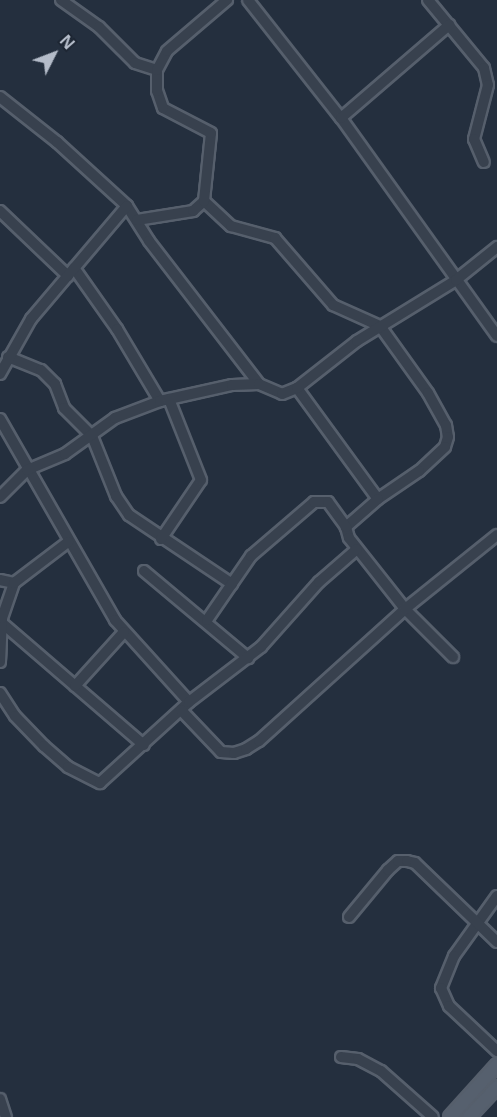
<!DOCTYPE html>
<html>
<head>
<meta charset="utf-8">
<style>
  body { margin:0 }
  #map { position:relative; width:497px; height:1117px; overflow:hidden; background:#242f3e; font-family:"Open Sans",sans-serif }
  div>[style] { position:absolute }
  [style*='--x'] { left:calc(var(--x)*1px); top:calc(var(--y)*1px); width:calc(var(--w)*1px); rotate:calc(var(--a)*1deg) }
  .roads { filter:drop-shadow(2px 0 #565f6c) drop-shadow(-2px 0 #565f6c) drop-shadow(0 2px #565f6c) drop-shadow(0 -2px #565f6c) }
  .minor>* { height:10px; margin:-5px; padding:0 5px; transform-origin:5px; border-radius:5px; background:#38414e }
  .major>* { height:12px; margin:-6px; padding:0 6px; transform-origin:6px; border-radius:6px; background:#56606e }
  span { translate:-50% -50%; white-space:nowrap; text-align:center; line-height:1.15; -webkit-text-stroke:6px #1d2633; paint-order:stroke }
  .north { position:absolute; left:24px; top:24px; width:60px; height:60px; -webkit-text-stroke:4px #1d2633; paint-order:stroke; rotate:48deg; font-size:16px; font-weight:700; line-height:24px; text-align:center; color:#b4bcc9 }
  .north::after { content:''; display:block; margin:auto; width:21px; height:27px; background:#b4bcc9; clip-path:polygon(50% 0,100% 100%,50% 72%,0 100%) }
</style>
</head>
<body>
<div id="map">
  <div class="roads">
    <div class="minor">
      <div style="--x:61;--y:0;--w:47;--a:35.4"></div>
      <div style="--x:99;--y:27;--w:51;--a:45"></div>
      <div style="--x:135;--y:63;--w:23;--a:18"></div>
      <div style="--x:248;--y:0;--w:150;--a:51.8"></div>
      <div style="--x:341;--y:118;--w:268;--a:54.4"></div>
      <div style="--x:428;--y:0;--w:88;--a:50.5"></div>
      <div style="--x:484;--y:68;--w:17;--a:77"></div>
      <div style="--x:488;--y:85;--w:56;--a:104.5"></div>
      <div style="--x:474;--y:139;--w:25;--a:67"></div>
      <div style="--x:0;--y:97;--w:73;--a:38.3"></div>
      <div style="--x:57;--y:142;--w:95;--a:42.4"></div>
      <div style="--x:127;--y:206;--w:41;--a:57.8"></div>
      <div style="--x:149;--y:241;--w:180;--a:52.4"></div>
      <div style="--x:341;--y:118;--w:143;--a:-40.7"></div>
      <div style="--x:204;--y:201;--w:37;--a:43"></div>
      <div style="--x:231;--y:226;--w:46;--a:15.3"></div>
      <div style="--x:275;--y:238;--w:89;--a:49.1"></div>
      <div style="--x:333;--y:305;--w:51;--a:24.1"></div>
      <div style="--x:380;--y:326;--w:82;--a:54.4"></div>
      <div style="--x:428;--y:393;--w:37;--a:61"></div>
      <div style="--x:446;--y:425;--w:12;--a:81"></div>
      <div style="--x:448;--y:437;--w:10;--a:107"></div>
      <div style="--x:445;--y:447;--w:35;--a:137"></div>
      <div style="--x:419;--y:471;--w:50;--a:145.7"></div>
      <div style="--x:0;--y:211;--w:94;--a:43.7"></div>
      <div style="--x:137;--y:220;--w:57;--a:-9.1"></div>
      <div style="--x:193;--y:211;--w:15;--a:-42"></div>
      <div style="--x:204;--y:201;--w:68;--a:-84.1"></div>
      <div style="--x:211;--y:133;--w:54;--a:-152.5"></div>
      <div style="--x:163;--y:108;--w:18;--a:-109"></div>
      <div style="--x:157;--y:91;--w:21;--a:-90"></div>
      <div style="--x:157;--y:70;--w:21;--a:-62"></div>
      <div style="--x:167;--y:51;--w:79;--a:-40.4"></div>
      <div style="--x:74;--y:268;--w:75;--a:54.8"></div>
      <div style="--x:117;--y:329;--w:84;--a:59.2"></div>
      <div style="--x:8;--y:357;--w:35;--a:22"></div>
      <div style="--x:41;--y:370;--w:20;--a:45"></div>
      <div style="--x:55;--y:384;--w:26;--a:69"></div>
      <div style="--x:64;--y:408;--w:40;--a:45"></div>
      <div style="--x:92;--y:436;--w:65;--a:68.2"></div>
      <div style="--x:116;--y:496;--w:23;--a:56"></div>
      <div style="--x:129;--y:515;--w:124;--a:33.8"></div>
      <div style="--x:0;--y:374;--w:63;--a:-60.6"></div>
      <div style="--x:31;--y:319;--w:148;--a:-49.7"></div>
      <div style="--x:297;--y:388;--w:137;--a:53.9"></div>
      <div style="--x:378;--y:499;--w:43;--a:138.8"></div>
      <div style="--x:346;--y:527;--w:11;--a:75"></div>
      <div style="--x:349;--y:538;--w:90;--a:51.7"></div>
      <div style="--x:405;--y:609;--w:68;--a:45"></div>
      <div style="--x:0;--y:419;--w:232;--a:60.2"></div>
      <div style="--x:115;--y:620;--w:110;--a:47.9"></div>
      <div style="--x:0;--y:497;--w:38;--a:-45"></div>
      <div style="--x:27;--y:470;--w:41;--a:-22.8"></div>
      <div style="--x:65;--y:454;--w:62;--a:-35.8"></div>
      <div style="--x:115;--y:418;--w:48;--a:-20.7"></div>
      <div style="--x:160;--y:401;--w:74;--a:-12.5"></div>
      <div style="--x:232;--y:385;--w:27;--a:-2"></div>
      <div style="--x:259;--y:384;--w:25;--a:23"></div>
      <div style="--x:282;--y:394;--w:16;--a:-22"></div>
      <div style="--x:297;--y:388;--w:76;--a:-38.1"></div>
      <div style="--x:357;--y:341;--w:116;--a:-31.6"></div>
      <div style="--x:456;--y:280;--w:53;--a:-38.8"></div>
      <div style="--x:161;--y:539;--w:71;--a:-55.9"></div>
      <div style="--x:201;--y:480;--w:87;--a:-111.6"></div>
      <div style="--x:144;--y:571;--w:136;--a:39.9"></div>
      <div style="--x:0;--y:580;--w:14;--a:12"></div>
      <div style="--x:207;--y:620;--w:78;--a:-55.5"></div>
      <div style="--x:251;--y:556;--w:83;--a:-40.6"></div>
      <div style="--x:314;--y:502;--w:14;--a:0"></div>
      <div style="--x:328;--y:502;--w:31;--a:54"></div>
      <div style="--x:2;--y:623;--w:187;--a:40.7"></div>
      <div style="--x:0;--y:662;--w:44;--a:-87.4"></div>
      <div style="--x:2;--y:618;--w:37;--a:-71"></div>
      <div style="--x:14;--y:583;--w:68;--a:-37.2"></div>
      <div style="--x:75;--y:686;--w:73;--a:-47.8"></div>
      <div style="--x:0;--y:693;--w:27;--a:57"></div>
      <div style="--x:15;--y:716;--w:42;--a:46"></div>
      <div style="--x:44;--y:746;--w:32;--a:41"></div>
      <div style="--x:68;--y:767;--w:36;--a:27"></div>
      <div style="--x:100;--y:783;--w:120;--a:-42.3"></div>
      <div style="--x:189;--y:702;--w:91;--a:-37.4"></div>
      <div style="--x:261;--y:647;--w:87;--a:-48.3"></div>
      <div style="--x:319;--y:582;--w:50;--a:-41"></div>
      <div style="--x:181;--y:710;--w:58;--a:46.4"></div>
      <div style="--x:221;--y:752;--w:13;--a:4"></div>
      <div style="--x:234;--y:753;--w:13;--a:-18"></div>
      <div style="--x:246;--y:749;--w:15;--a:-32"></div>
      <div style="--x:259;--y:741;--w:197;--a:-42.1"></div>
      <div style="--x:405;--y:609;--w:118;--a:-38.8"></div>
      <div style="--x:497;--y:896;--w:74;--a:125.6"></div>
      <div style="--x:454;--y:956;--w:35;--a:112"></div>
      <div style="--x:441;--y:988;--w:20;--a:66"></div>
      <div style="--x:449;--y:1006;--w:66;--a:43.2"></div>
      <div style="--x:349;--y:917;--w:61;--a:-50.3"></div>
      <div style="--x:388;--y:870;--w:13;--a:-42"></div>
      <div style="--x:398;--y:861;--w:9;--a:0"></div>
      <div style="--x:407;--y:861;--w:8;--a:14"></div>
      <div style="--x:415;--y:863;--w:114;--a:43.9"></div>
      <div style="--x:341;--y:1057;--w:17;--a:7"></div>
      <div style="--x:358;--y:1059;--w:26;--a:28"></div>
      <div style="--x:381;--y:1071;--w:69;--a:41.5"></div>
      <div style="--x:0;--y:1099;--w:19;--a:72"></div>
    </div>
    <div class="major">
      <div style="--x:450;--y:1117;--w:70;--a:-47.9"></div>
      <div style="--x:469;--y:1117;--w:41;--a:-47"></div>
    </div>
  </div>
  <div class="north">N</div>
</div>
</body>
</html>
